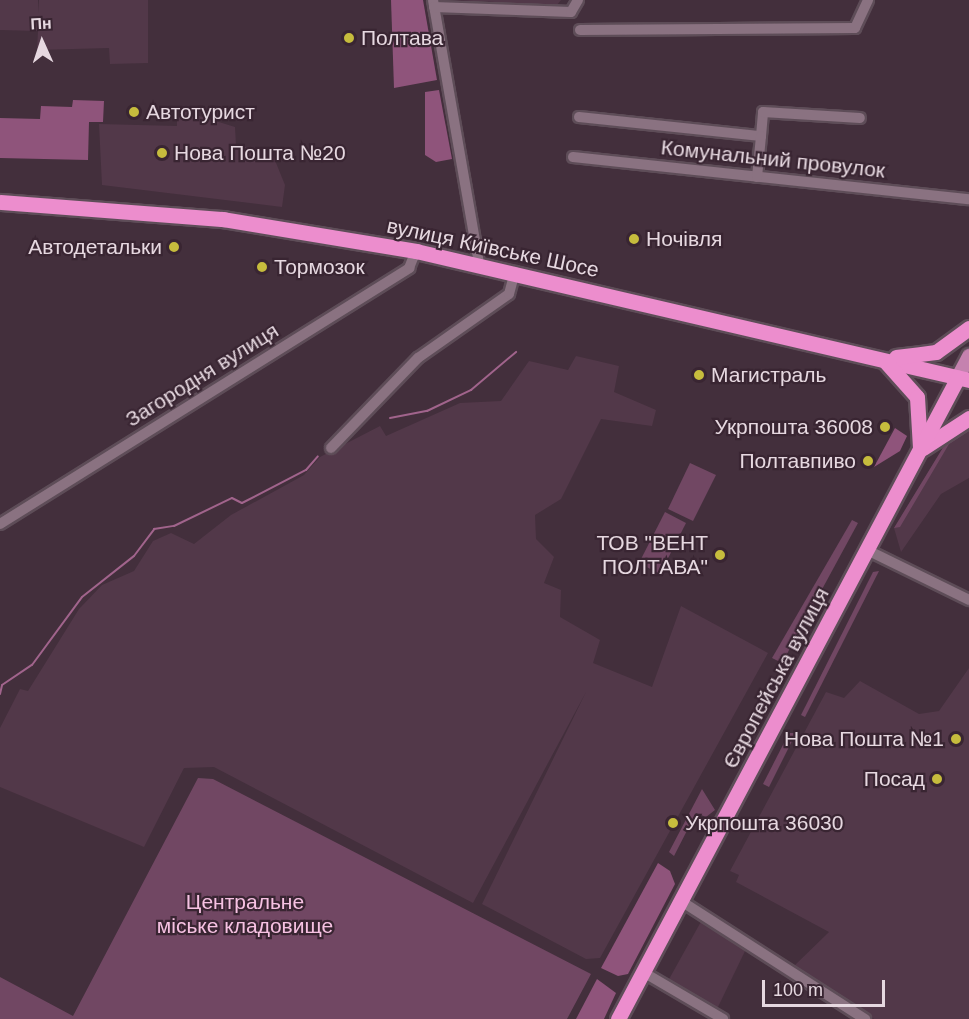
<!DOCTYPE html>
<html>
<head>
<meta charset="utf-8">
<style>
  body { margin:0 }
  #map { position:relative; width:969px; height:1019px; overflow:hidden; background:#432f3c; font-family:Helvetica,sans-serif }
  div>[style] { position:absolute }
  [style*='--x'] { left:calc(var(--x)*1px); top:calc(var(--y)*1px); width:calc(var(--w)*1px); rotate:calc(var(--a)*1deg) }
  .built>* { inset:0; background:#523849 }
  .green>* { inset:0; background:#714763 }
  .forest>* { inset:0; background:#8f547b }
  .stream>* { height:2px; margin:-1px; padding:0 1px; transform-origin:1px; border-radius:1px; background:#a1648c }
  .roads { filter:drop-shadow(2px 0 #5e4d58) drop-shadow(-2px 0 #5e4d58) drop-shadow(0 2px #5e4d58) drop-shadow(0 -2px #5e4d58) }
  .minor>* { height:10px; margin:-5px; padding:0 5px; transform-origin:5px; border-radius:5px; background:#8a7281 }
  .major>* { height:14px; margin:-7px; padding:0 7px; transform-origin:7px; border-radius:7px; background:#c582af }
  .highway>* { height:15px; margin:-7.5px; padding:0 7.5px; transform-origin:7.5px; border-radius:7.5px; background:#ec8dcd }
  .dots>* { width:16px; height:16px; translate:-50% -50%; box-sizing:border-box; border:3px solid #392532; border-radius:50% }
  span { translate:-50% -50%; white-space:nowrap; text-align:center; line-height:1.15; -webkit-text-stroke:4.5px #392532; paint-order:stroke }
  .poi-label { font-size:21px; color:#e6d8e0 }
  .left { translate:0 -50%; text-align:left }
  .right { translate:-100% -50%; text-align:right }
  .street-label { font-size:21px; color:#e6d8e0 }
  .park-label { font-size:21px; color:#f6c1e2 }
  .north { position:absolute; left:12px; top:12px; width:60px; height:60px; -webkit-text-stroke:4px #392532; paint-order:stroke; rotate:357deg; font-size:16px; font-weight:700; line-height:24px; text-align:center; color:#e6d8e0 }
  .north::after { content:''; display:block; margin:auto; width:21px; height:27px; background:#e6d8e0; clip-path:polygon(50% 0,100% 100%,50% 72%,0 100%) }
  .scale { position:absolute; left:762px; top:980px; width:123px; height:27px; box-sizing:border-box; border:3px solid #e6d8e0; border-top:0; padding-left:8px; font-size:18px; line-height:21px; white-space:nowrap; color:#e6d8e0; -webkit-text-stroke:4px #392532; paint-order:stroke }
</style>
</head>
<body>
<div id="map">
  <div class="built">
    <div style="clip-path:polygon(0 0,38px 0,38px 13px,39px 0,148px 0,148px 63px,110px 64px,109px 48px,37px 50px,38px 31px,0 30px)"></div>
    <div style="clip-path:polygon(452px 0,561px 0,557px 5px)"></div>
    <div style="clip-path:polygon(177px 109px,235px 127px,236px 145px,272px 153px,285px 185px,282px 207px,102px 185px,99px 124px,177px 126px)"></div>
    <div style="clip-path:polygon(576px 356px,619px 366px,614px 392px,656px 410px,652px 426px,601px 419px,561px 499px,535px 515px,536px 539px,554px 557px,544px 583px,561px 590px,560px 617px,600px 640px,593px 663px,652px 687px,681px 606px,768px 653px,600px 958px,586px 959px,482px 904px,586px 692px,473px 903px,214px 767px,184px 768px,144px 847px,0 787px,0 728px,20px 689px,28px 691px,79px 609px,102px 585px,134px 571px,153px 541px,171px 533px,194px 544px,231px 515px,304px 475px,320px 457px,380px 426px,386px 436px,460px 403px,501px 401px,529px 361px,568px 370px)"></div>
    <div style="clip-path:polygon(969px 424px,969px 478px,941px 494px,901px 552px,894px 528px,947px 441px)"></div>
    <div style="clip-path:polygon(969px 668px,969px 1019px,874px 1019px,794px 966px,829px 932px,736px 882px,739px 875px,730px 871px,826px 692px,844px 698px,860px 681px,919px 714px,939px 711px)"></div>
    <div style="clip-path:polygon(703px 918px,747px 947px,717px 1009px,668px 981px)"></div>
  </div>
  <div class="green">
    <div style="clip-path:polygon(969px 424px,969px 431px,949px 444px,900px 527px,894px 528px,947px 441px)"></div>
    <div style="clip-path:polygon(690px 463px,716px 475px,693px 521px,668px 509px)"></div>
    <div style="clip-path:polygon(665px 512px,686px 523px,660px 574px,639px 563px)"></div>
    <div style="clip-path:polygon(852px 520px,858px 523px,782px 663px,772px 658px)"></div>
    <div style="clip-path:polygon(879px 571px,805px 717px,801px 715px,873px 572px)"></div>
    <div style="clip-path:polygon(789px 733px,796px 733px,769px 787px,763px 784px)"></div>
    <div style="clip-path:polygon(198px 778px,213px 779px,591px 974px,567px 1019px,0 1019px,0 977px,73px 1016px)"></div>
    <div style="clip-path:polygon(702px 789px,715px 810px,706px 817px,696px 813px,674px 856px,669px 852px)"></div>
  </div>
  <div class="forest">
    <div style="clip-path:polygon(391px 0,423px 0,437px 80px,394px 88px)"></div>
    <div style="clip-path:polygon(439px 90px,452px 159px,436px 162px,425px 155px,425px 92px)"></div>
    <div style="clip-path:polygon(73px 100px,104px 101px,103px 122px,89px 122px,88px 160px,0 158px,0 118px,40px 119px,41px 106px,72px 107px)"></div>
    <div style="clip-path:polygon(895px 428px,907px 436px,900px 451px,874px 467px)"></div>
    <div style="clip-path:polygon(658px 863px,670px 871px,675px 884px,628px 974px,618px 976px,601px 968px)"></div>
    <div style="clip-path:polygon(597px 979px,616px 993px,604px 1019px,576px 1019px)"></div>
  </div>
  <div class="stream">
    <div style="--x:390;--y:418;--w:38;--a:-11"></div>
    <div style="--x:427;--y:411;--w:49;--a:-25.5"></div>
    <div style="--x:471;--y:390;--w:59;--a:-40.2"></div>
    <div style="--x:0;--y:694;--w:9;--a:-77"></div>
    <div style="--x:2;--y:685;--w:36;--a:-34"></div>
    <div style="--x:32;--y:665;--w:84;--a:-53.7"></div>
    <div style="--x:82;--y:597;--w:66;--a:-38.3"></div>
    <div style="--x:134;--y:556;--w:34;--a:-53"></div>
    <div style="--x:154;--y:529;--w:20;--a:-9"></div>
    <div style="--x:174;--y:526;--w:64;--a:-25.8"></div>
    <div style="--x:232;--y:498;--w:11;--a:27"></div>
    <div style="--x:242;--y:503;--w:72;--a:-27.3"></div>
    <div style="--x:306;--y:470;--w:18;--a:-49"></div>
  </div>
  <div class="roads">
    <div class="minor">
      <div style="--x:433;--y:0;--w:268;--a:80.1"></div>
      <div style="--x:434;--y:7;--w:137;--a:2.1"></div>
      <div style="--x:571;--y:12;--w:14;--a:-60"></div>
      <div style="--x:580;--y:30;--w:275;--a:-0.4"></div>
      <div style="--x:855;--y:28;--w:31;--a:-65"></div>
      <div style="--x:579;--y:117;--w:183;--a:6"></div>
      <div style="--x:761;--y:136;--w:24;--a:-85"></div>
      <div style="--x:763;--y:112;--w:97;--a:3.5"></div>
      <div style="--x:573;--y:157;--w:398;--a:6.1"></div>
      <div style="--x:757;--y:177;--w:41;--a:-84.4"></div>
      <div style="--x:331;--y:448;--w:125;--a:-46"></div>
      <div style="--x:418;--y:358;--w:111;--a:-35.1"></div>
      <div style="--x:509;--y:294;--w:23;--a:-75"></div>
      <div style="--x:0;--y:524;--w:483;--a:-32"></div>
      <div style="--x:409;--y:268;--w:18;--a:-68"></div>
      <div style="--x:867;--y:550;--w:114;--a:26.1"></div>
      <div style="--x:681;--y:901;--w:219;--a:32.7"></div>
      <div style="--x:643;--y:972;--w:93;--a:30.4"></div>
    </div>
    <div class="major">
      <div style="--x:958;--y:377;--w:24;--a:-62"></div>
    </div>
    <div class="highway">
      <div style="--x:0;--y:202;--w:224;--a:4.4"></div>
      <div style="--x:223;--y:219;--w:196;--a:9.4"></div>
      <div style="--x:416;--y:251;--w:568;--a:13.13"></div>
      <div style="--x:896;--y:357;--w:40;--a:-7.1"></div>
      <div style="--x:936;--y:352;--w:41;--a:-36"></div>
      <div style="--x:885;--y:361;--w:48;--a:48.4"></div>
      <div style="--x:917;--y:397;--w:50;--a:86.6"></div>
      <div style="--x:923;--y:448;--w:55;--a:-33.1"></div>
      <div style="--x:618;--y:1019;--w:726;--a:-62.09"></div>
    </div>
  </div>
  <div class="dots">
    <div style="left:349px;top:38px;background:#c6bc3d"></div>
    <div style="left:134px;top:112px;background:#c6bc3d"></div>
    <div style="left:162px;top:153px;background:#c6bc3d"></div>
    <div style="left:634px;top:239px;background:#c6bc3d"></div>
    <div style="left:174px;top:247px;background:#c6bc3d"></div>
    <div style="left:262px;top:267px;background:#c6bc3d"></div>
    <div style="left:699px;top:375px;background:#c6bc3d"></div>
    <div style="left:885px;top:427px;background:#c6bc3d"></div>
    <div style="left:868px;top:461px;background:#c6bc3d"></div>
    <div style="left:720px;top:555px;background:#c6bc3d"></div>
    <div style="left:956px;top:739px;background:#c6bc3d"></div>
    <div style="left:937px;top:779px;background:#c6bc3d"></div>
    <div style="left:673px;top:823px;background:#c6bc3d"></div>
  </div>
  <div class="poi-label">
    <span class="left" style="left:361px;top:38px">Полтава</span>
    <span class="left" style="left:146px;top:112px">Автотурист</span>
    <span class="left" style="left:174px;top:153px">Нова Пошта №20</span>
    <span class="left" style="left:646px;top:239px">Ночівля</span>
    <span class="right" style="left:162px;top:247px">Автодетальки</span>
    <span class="left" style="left:274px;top:267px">Тормозок</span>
    <span class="left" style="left:711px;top:375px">Магистраль</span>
    <span class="right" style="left:873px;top:427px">Укрпошта 36008</span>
    <span class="right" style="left:856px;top:461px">Полтавпиво</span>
    <span class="right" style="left:708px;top:555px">ТОВ "ВЕНТ<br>ПОЛТАВА"</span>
    <span class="right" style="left:944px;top:739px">Нова Пошта №1</span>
    <span class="right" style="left:925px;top:779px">Посад</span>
    <span class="left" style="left:685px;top:823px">Укрпошта 36030</span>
  </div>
  <div class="street-label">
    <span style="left:773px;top:159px;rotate:6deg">Комунальний провулок</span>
    <span style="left:493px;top:248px;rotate:12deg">вулиця Київське Шосе</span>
    <span style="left:202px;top:375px;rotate:-32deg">Загородня вулиця</span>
    <span style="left:776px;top:678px;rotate:-62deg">Європейська вулиця</span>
  </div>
  <div class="park-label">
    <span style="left:245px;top:914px">Центральне<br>міське кладовище</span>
  </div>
  <div class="north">Пн</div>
  <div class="scale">100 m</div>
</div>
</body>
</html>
